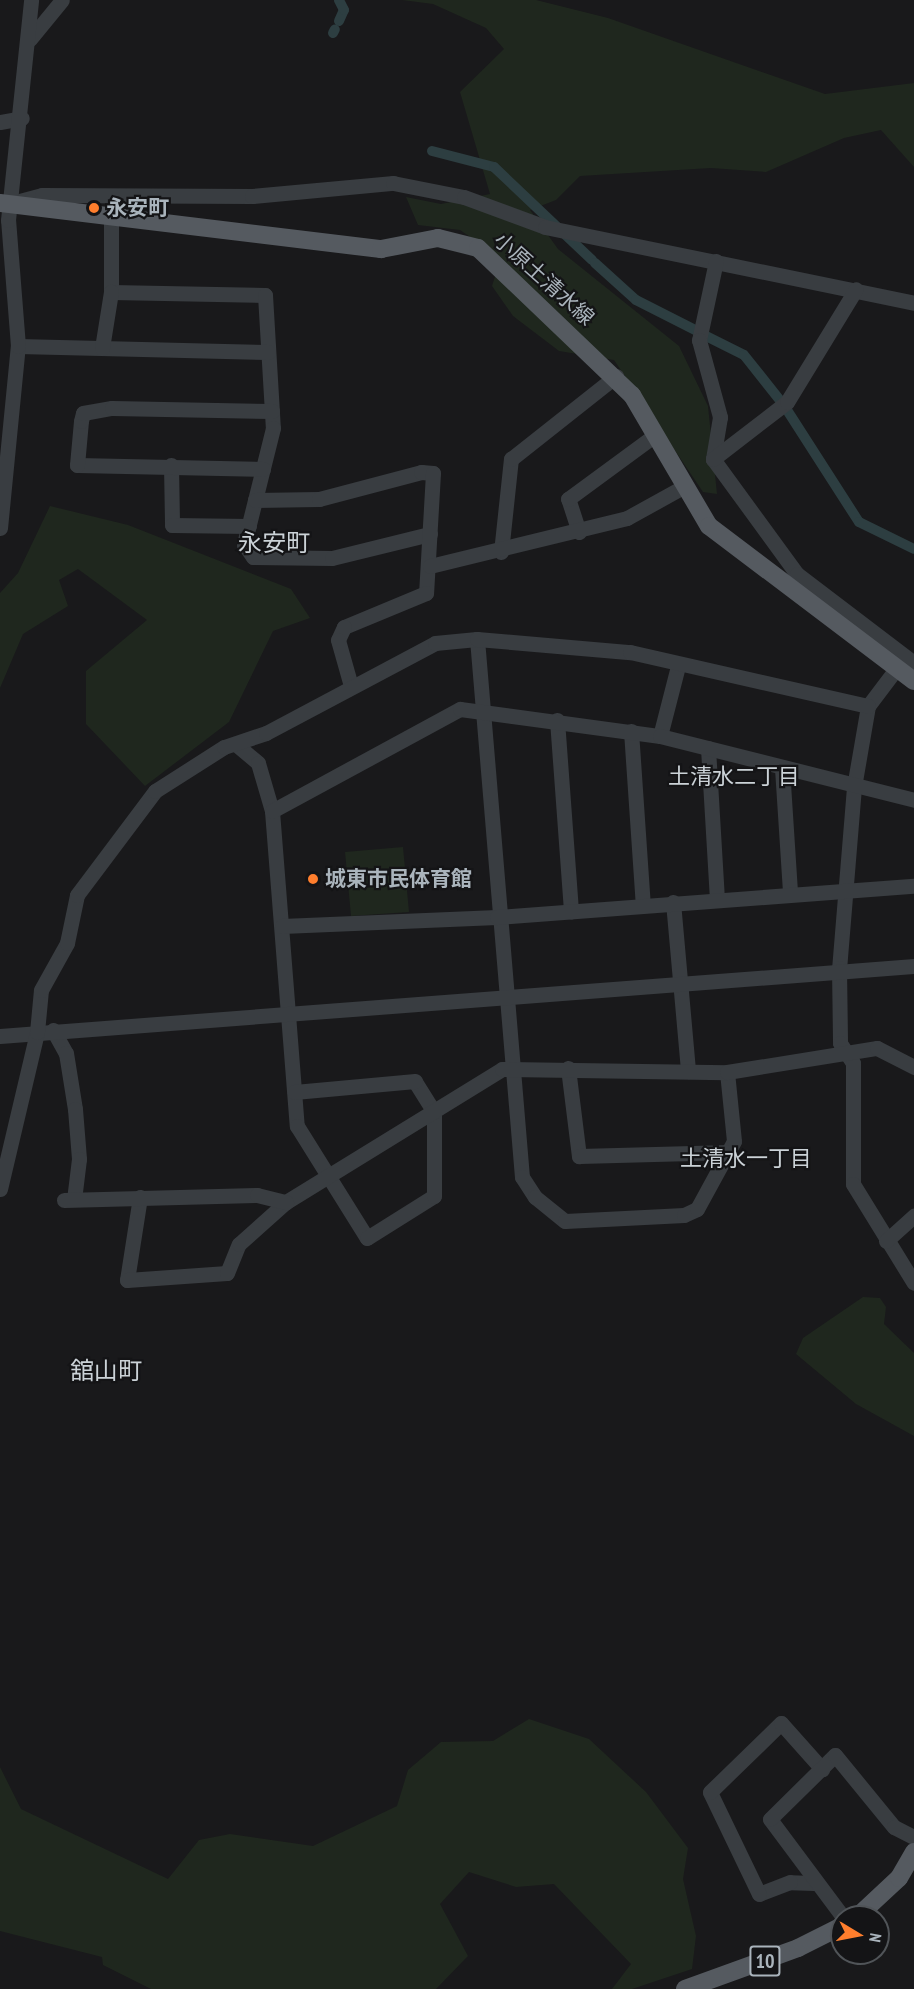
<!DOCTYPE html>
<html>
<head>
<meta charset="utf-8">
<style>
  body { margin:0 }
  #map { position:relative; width:914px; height:1989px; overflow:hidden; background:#19191b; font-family:"PT Sans Narrow","Noto Sans JP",sans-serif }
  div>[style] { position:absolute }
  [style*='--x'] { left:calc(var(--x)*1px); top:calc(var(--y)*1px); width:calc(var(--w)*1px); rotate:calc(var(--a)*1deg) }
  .green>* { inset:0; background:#1f271e }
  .canal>* { height:10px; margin:-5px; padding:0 5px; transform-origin:5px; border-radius:5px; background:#2d3e41 }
  .minor>* { height:15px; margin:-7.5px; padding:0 7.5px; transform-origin:7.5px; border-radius:7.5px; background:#393d41 }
  .major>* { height:18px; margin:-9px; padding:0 9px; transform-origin:9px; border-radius:9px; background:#555a60 }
  .dots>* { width:16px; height:16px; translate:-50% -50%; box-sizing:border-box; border:3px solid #141416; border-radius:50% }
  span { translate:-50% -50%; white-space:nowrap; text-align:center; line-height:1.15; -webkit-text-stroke:4.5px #141416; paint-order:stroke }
  .shield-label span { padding:2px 4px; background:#141416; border:2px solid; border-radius:4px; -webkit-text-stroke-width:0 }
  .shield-label { font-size:20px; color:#aab4bc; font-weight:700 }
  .poi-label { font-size:21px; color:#aab4bc; font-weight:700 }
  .left { translate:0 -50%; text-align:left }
  .street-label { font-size:21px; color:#aab4bc }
  .neighbourhood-label { font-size:22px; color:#cbd2d7 }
  .quarter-label { font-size:24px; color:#cbd2d7 }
  .north { position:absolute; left:830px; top:1905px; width:60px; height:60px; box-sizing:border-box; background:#141416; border:2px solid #505458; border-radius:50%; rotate:100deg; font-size:16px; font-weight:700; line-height:24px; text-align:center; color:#aab4bc }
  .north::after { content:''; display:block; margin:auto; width:21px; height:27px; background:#ff7e2d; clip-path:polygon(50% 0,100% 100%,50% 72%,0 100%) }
</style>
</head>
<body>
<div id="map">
  <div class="green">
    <div style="clip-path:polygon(402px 0,536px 0,608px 18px,825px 94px,914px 83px,914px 167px,881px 130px,844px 138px,766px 172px,711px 168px,580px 176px,556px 200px,530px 210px,558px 249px,679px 346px,708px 406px,717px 494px,703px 492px,614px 360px,559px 351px,513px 316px,492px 286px,501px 258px,460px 230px,418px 225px,406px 197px,441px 204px,490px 194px,460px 92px,504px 49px,486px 28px,433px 4px)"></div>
    <div style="clip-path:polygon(50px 506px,128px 525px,291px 589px,310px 618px,273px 631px,229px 722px,145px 786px,86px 724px,86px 671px,147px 620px,78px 569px,59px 580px,68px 606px,23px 634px,0 688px,0 593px,18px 573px)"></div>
    <div style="clip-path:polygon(403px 847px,409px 912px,351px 916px,345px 852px)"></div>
    <div style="clip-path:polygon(863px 1297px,880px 1298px,886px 1307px,884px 1324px,914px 1353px,914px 1436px,856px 1404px,796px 1354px,803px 1338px)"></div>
    <div style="clip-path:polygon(529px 1719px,589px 1739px,646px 1792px,688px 1848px,683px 1879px,696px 1936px,692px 1969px,632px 1989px,612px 1989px,631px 1964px,554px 1884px,516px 1887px,469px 1872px,440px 1904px,468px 1956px,436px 1989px,151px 1989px,103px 1965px,102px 1957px,0 1931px,0 1767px,21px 1809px,168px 1879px,199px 1840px,230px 1834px,313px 1846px,397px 1806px,408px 1770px,441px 1742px,493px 1741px)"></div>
  </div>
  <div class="canal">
    <div style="--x:339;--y:21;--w:12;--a:-66"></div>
    <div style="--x:344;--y:10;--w:11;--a:-117"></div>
    <div style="--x:333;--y:33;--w:4;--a:-63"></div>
    <div style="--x:432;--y:151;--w:64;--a:14.5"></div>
    <div style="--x:494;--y:167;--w:135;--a:43.5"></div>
    <div style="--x:595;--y:263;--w:55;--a:42.1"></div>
    <div style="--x:636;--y:300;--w:68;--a:26.9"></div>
    <div style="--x:706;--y:336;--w:42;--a:26.6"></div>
    <div style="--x:744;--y:355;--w:63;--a:51.5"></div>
    <div style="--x:787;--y:410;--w:133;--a:57.3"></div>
    <div style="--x:859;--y:522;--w:61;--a:26.1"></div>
  </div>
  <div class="minor">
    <div style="--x:30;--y:39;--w:50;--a:-50.6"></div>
    <div style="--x:0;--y:122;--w:22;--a:-10"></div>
    <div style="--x:12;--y:203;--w:31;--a:-15"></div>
    <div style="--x:42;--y:195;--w:210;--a:0.3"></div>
    <div style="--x:252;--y:196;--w:142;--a:-5.3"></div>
    <div style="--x:393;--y:183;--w:72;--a:11.2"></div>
    <div style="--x:464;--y:197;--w:86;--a:20.3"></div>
    <div style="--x:545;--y:227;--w:377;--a:11.6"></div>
    <div style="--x:111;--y:220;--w:72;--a:90"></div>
    <div style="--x:111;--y:292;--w:154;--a:1.1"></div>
    <div style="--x:265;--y:295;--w:133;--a:86.6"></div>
    <div style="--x:273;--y:428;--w:120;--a:104"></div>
    <div style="--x:244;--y:544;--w:16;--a:55"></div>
    <div style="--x:253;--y:557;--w:79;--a:0.7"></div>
    <div style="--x:332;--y:558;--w:101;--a:-13.8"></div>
    <div style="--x:716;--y:261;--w:81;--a:102.1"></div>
    <div style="--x:699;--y:340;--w:80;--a:74.7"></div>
    <div style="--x:720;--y:417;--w:43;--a:99.5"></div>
    <div style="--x:713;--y:459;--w:142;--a:53.9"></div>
    <div style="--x:797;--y:574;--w:147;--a:37.3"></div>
    <div style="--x:18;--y:346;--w:250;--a:1.4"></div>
    <div style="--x:102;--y:348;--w:57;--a:-80.9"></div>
    <div style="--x:713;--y:459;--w:93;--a:-37.6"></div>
    <div style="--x:787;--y:402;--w:132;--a:-58.6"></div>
    <div style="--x:171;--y:465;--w:60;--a:89"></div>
    <div style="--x:172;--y:525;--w:77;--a:0.7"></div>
    <div style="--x:263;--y:469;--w:186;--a:-178.8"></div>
    <div style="--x:77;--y:465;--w:44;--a:-84.8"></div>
    <div style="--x:81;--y:421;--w:8;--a:-76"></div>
    <div style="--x:83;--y:413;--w:29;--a:-10"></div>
    <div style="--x:112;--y:408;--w:160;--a:1.1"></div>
    <div style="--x:255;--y:500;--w:64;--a:-0.9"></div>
    <div style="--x:319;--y:499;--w:106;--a:-14.8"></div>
    <div style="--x:421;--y:472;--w:12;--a:5"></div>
    <div style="--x:433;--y:473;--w:120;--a:93.3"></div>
    <div style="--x:426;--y:593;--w:89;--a:157.5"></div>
    <div style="--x:344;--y:627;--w:14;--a:115"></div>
    <div style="--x:338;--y:640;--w:48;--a:74.2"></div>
    <div style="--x:0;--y:528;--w:183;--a:-84.4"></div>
    <div style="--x:18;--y:346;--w:126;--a:-94.5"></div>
    <div style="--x:8;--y:220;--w:221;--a:-84"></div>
    <div style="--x:579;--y:532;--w:35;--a:-108"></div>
    <div style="--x:568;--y:499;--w:108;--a:-36.3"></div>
    <div style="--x:501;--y:552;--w:94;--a:-83.9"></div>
    <div style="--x:511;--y:459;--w:134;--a:-38.3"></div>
    <div style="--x:430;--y:566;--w:203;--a:-13.7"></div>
    <div style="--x:627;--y:518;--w:64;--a:-29"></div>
    <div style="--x:477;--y:639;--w:540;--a:85.22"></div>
    <div style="--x:522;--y:1177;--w:24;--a:57"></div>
    <div style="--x:535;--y:1197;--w:38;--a:39"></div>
    <div style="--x:565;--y:1221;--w:119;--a:-2.9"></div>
    <div style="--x:684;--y:1215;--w:14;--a:-25"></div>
    <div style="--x:697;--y:1209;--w:77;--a:-61.4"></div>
    <div style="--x:734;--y:1141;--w:69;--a:-95.8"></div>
    <div style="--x:896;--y:669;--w:46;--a:127.1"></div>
    <div style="--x:868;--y:706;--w:82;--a:99.8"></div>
    <div style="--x:854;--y:787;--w:182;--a:94.7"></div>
    <div style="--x:839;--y:968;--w:75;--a:89.2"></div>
    <div style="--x:840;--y:1043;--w:24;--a:57"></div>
    <div style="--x:853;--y:1063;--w:121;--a:90"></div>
    <div style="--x:853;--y:1184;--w:116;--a:58.4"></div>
    <div style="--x:557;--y:720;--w:192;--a:85.8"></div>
    <div style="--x:631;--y:731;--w:174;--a:86.1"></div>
    <div style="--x:660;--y:736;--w:72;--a:-75.6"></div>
    <div style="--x:238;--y:746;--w:26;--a:40"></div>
    <div style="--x:258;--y:763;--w:50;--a:73.7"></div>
    <div style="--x:272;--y:811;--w:316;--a:85.5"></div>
    <div style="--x:297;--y:1126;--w:132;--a:58"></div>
    <div style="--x:367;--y:1238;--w:79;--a:-32.1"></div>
    <div style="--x:434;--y:1196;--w:84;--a:-90"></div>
    <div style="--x:434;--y:1112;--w:36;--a:-122"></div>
    <div style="--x:415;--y:1081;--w:121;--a:174.8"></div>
    <div style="--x:708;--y:748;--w:151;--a:86.6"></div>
    <div style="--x:782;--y:768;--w:124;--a:86.3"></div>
    <div style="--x:272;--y:811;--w:214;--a:-28.5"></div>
    <div style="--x:460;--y:709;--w:202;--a:7.7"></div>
    <div style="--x:660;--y:736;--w:262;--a:14.1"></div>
    <div style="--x:673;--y:902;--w:170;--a:84.9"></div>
    <div style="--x:282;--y:926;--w:215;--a:-2.4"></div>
    <div style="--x:497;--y:917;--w:418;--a:-4.3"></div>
    <div style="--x:53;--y:1030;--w:26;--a:61"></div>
    <div style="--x:66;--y:1053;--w:57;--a:80.9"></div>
    <div style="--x:75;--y:1109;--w:50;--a:85.4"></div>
    <div style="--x:79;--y:1159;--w:38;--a:97"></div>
    <div style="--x:0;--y:1036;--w:917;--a:-4.38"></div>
    <div style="--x:568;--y:1068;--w:89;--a:82.9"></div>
    <div style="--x:579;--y:1156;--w:151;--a:-1.5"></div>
    <div style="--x:0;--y:1189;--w:161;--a:-76.7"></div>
    <div style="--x:37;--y:1032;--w:42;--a:-84.6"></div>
    <div style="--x:41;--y:990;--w:54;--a:-61"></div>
    <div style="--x:67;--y:943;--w:49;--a:-78.2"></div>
    <div style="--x:77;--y:895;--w:130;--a:-53.1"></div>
    <div style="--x:155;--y:791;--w:82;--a:-32.5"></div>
    <div style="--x:224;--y:747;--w:44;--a:-18.4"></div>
    <div style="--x:266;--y:733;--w:191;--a:-28"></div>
    <div style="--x:435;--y:643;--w:42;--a:-5.4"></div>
    <div style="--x:477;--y:639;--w:154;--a:4.9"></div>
    <div style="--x:630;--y:652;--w:244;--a:12.8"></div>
    <div style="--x:140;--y:1197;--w:84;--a:98.9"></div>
    <div style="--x:127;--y:1280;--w:100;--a:-4"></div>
    <div style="--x:227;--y:1273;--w:31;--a:-68"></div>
    <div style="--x:239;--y:1244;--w:63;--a:-41.8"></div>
    <div style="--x:286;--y:1202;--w:254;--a:-31.6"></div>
    <div style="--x:502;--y:1069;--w:225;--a:0.8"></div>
    <div style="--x:727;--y:1072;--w:152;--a:-9.1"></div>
    <div style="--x:877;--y:1048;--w:42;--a:27.2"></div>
    <div style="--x:64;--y:1200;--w:193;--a:-1.5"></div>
    <div style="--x:257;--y:1195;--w:30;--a:14"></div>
    <div style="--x:886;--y:1241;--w:38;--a:-42"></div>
    <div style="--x:814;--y:1883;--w:24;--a:-178"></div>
    <div style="--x:790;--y:1882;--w:33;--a:159"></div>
    <div style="--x:759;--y:1894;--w:113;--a:-115.7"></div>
    <div style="--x:710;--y:1792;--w:99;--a:-44.2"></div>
    <div style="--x:781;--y:1723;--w:62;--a:48.3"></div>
    <div style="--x:843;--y:1917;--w:122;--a:-126.7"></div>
    <div style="--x:770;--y:1819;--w:91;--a:-44.6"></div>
    <div style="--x:835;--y:1755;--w:93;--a:50.7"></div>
    <div style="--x:894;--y:1827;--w:22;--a:27"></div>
  </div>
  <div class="major">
    <div style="--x:0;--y:203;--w:384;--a:6.9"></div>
    <div style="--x:381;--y:249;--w:58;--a:-10.9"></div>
    <div style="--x:438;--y:238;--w:41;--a:14"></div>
    <div style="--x:478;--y:248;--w:213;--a:43.7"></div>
    <div style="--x:632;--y:395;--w:152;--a:59.6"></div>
    <div style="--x:709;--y:526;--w:257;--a:37.1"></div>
    <div style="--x:857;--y:1917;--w:57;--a:-42.9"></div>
    <div style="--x:899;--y:1878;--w:30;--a:-60"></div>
    <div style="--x:685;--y:1989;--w:120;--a:-19.9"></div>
    <div style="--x:798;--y:1948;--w:49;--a:-26.6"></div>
  </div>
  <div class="dots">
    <div style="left:94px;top:208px;background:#ff7e2d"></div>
    <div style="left:313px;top:879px;background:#ff7e2d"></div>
  </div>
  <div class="shield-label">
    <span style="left:765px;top:1961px">10</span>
  </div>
  <div class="poi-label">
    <span class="left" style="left:106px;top:208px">永安町</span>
    <span class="left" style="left:325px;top:879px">城東市民体育館</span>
  </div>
  <div class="street-label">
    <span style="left:544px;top:279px;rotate:42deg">小原土清水線</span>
  </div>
  <div class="neighbourhood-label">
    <span style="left:734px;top:777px">土清水二丁目</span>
    <span style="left:746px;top:1159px">土清水一丁目</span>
  </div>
  <div class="quarter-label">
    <span style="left:274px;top:543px">永安町</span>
    <span style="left:106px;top:1371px">舘山町</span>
  </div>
  <div class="north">N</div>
</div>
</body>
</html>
